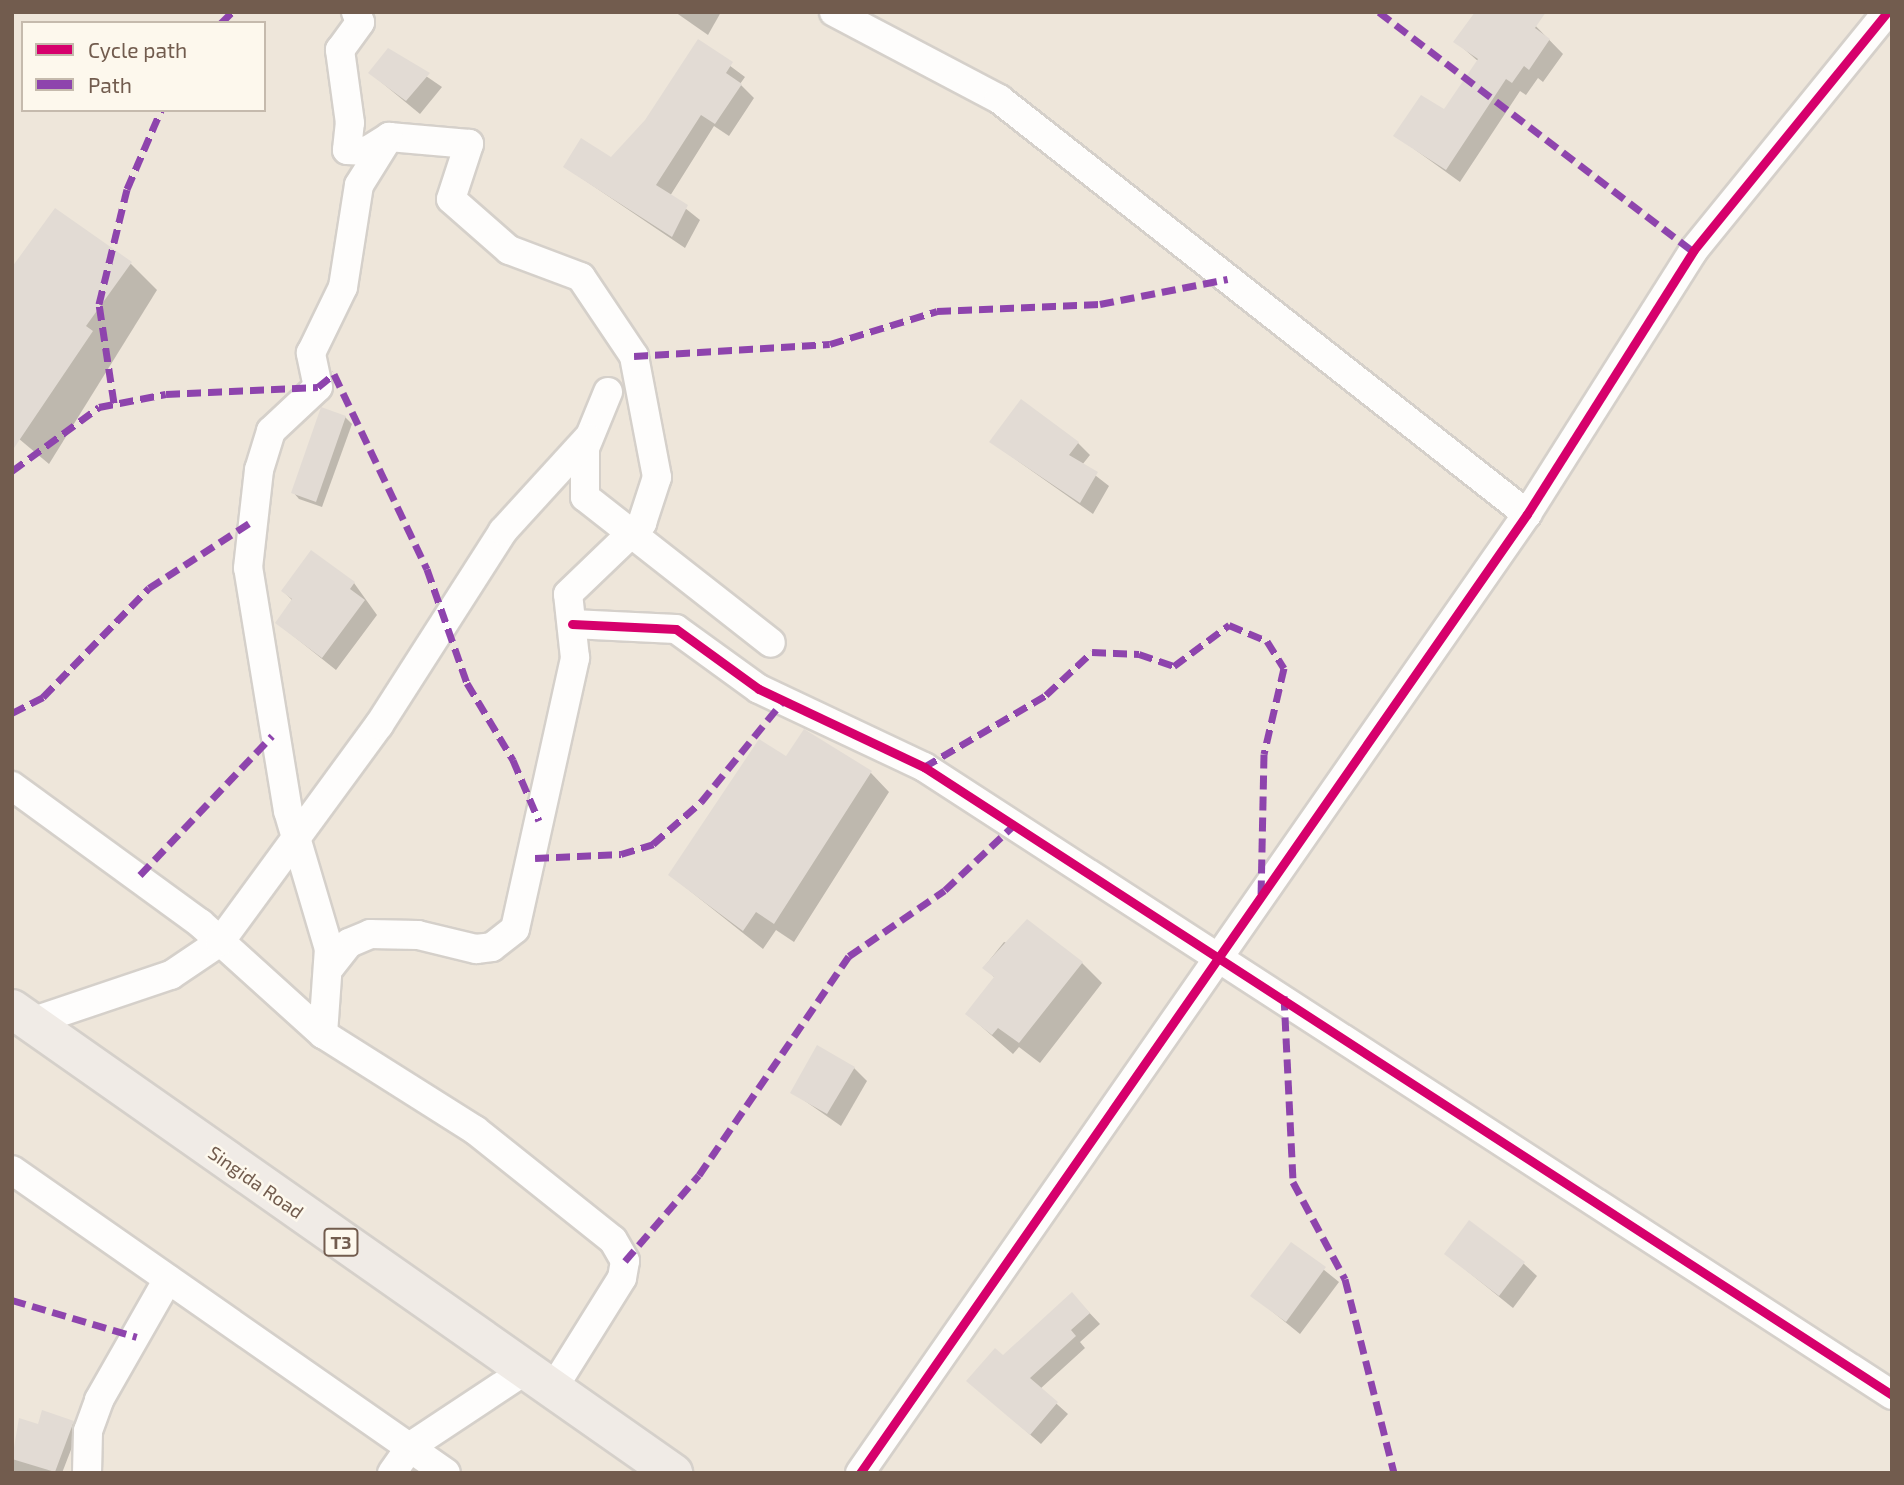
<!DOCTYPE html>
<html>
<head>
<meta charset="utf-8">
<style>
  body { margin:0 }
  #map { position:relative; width:1904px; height:1485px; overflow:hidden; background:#f6f3ec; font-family:"Exo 2",sans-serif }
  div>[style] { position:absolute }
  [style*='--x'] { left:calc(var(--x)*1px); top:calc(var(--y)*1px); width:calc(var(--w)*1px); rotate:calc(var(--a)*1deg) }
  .residential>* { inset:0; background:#eee6da }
  .shadow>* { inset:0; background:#0003 }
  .building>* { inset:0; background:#e2dbd4 }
  .roads { filter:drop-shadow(2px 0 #d5d0ca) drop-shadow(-2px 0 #d5d0ca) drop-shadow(0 2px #d5d0ca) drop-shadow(0 -2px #d5d0ca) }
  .minor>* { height:28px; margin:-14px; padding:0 14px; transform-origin:14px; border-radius:14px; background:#fefdfc }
  .trunk>* { height:38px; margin:-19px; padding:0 19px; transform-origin:19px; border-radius:19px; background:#f0ebe6 }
  .quiet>* { height:7px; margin-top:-3.5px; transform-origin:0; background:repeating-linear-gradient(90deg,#8e44ad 0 14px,transparent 0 21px) }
  .cycleway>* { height:9px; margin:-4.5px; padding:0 4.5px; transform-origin:4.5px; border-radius:4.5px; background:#d6006c }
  span { translate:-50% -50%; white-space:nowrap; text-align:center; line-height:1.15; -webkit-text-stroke:5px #fdf8ed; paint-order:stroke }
  .shield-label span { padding:2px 5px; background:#fdf8ed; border:2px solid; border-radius:5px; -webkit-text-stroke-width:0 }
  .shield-label { font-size:18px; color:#725c4e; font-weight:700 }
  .street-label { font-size:19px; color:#725c4e }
  .frame { position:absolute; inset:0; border:14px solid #725c4e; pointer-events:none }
  .legend { position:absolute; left:21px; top:21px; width:245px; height:91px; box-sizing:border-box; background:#fdf8ed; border:2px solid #c5baad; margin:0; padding:9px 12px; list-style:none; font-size:21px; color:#725c4e }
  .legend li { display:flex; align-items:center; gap:14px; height:35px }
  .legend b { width:35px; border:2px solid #c5baad }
</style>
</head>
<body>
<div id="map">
  <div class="residential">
    <div style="clip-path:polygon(evenodd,12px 12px,1892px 12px,1892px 1473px,12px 1473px,12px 12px,23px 23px,264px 23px,264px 110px,23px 110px,23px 23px)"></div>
  </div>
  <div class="shadow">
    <div style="clip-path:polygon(675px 12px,721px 12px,708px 35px)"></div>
    <div style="clip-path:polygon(1522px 12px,1563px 54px,1543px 82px,1538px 78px,1526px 95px,1520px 91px,1460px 182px,1396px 136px,1444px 112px,1479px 62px,1456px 42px)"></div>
    <div style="clip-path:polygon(698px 42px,745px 77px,740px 84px,754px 98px,729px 136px,714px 126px,670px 196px,700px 220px,685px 248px,565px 167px,611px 159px,647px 121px)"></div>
    <div style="clip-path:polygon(388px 50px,442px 87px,420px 114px,370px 73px)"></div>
    <div style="clip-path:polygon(131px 264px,157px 290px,49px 464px,12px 433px,12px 270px)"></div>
    <div style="clip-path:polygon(345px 417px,352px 424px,322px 507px,299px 499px,293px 492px)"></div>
    <div style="clip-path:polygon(991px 442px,1078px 443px,1090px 455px,1082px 465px,1109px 486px,1093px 514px)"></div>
    <div style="clip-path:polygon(311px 552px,354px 583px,377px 615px,336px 670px,277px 623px,293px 601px,283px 591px)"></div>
    <div style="clip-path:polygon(786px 759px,871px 773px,889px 792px,794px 942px,776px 930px,763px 949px,670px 875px)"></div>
    <div style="clip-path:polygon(1004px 942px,1082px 963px,1102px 983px,1040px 1063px,1019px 1047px,1013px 1054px,967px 1014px,995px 978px,984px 967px)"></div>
    <div style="clip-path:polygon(854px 1068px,867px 1081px,841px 1126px,792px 1092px)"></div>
    <div style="clip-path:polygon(1292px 1244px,1339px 1282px,1300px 1334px,1253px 1296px)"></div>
    <div style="clip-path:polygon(1446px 1254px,1523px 1263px,1537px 1276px,1513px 1308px)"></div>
    <div style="clip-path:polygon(1082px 1305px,1100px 1324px,1080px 1342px,1085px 1348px,1040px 1389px,1068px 1414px,1041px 1444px,980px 1391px)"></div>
    <div style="clip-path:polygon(20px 1420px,39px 1426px,73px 1423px,79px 1429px,62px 1473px,12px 1473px)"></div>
  </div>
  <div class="building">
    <div style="clip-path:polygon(1475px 12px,1546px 12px,1535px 28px,1550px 39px,1529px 70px,1524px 66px,1512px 83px,1506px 79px,1446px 170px,1393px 136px,1421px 95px,1444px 109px,1478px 59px,1453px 42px)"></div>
    <div style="clip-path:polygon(698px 39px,733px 62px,726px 73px,742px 84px,715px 124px,701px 115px,656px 185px,688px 205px,672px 237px,563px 167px,581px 138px,611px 157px,645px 120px)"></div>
    <div style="clip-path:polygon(388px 48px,430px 73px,406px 101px,368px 73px)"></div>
    <div style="clip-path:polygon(55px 208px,132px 262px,86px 326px,93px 331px,12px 451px,12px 267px)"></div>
    <div style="clip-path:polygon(1021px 399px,1079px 442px,1069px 455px,1098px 472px,1080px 503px,989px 442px)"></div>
    <div style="clip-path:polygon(321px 407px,346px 416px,316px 502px,291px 493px)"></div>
    <div style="clip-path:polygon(311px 550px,355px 582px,350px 589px,365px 600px,322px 658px,275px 623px,292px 599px,281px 591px)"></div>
    <div style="clip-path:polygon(804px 729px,872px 771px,774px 924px,756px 912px,743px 931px,668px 875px,759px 739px,786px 756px)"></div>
    <div style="clip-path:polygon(1027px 919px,1083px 962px,1019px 1043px,998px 1028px,992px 1035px,965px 1014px,994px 977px,982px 968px)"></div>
    <div style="clip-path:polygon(817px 1045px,855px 1067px,827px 1114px,790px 1093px)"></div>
    <div style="clip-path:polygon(1469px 1220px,1525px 1262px,1499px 1296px,1444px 1254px)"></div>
    <div style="clip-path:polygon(1291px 1242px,1326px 1267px,1286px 1322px,1250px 1296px)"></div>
    <div style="clip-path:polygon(1072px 1292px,1090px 1313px,1071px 1330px,1076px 1336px,1030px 1378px,1058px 1402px,1030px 1435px,966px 1381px,995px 1348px,1003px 1355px)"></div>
    <div style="clip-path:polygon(42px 1410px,74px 1421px,55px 1472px,12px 1459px,19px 1418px,38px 1424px)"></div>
  </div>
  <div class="roads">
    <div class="minor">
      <div style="--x:834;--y:12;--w:187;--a:27.8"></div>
      <div style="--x:999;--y:99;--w:672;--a:38.17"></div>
      <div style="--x:608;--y:392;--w:61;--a:112.3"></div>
      <div style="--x:585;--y:448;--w:49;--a:90"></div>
      <div style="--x:585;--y:497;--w:236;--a:38.1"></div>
      <div style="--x:572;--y:624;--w:104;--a:2.8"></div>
      <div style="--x:676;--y:629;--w:102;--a:35.9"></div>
      <div style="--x:759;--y:689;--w:183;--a:25.3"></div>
      <div style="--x:924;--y:767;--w:1154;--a:32.97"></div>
      <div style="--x:12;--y:786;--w:233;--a:36.1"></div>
      <div style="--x:200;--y:923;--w:166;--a:42.1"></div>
      <div style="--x:323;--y:1034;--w:180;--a:32.3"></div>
      <div style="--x:475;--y:1130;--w:176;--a:38.6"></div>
      <div style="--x:613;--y:1240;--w:24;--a:60"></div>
      <div style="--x:625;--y:1261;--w:17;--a:100"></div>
      <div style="--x:622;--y:1278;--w:128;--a:122"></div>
      <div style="--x:331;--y:966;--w:29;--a:-52"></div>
      <div style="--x:349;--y:943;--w:23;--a:-23"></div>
      <div style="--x:370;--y:934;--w:48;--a:1.2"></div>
      <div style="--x:418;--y:935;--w:60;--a:13.6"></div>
      <div style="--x:476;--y:949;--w:16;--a:-7"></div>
      <div style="--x:492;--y:947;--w:29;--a:-38"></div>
      <div style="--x:515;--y:929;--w:278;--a:-77.5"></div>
      <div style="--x:575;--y:658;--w:64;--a:-96.2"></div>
      <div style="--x:568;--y:594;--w:103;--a:-43.8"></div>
      <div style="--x:642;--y:523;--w:48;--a:-71.9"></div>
      <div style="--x:657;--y:477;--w:123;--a:-100.8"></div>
      <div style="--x:634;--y:356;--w:95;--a:-123.9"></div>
      <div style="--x:581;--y:277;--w:77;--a:-159.4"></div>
      <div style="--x:509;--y:250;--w:77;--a:-138.7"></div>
      <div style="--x:451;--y:199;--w:58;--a:-71.9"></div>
      <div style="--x:469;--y:144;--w:80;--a:-175"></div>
      <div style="--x:31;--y:1022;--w:148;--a:-18.6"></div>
      <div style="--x:171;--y:975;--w:59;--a:-34"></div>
      <div style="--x:220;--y:942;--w:269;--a:-53.8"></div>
      <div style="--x:379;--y:725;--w:230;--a:-57.4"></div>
      <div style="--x:503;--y:531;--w:126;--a:-47.6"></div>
      <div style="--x:323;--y:1034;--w:85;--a:-86"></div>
      <div style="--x:329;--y:949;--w:144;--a:-106.5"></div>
      <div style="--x:288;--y:811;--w:246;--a:-99.3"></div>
      <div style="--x:248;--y:568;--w:99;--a:-83.6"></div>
      <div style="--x:259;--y:470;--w:41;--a:-72.9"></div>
      <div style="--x:271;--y:431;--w:64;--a:-43.1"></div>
      <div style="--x:318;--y:387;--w:35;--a:-102"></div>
      <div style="--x:311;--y:353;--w:73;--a:-64.1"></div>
      <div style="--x:343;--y:287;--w:103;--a:-81.1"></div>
      <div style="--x:359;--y:185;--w:57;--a:-58"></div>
      <div style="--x:389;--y:137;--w:26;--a:148"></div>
      <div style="--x:367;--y:151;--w:20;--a:-177"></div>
      <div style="--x:347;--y:150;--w:27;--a:-84"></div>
      <div style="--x:350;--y:123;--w:74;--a:-97.8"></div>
      <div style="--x:340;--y:50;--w:34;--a:-54"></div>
      <div style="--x:360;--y:22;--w:11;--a:-112"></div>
      <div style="--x:12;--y:1170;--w:529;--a:34.92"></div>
      <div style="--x:87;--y:1473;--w:42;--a:-88.6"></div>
      <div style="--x:88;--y:1431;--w:33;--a:-70"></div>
      <div style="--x:99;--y:1400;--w:139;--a:-60.3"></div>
      <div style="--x:392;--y:1473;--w:33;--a:-55"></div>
      <div style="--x:411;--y:1446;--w:138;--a:-33.5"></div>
      <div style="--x:860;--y:1473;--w:1168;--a:-55.18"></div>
      <div style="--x:1527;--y:514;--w:311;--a:-57.7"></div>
      <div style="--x:1693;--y:251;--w:308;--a:-50.9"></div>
    </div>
    <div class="trunk">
      <div style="--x:12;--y:1009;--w:808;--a:35.07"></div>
    </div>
  </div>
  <div class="quiet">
    <div style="--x:1379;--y:12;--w:395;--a:37.3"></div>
    <div style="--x:221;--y:23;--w:16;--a:-45"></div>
    <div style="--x:634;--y:356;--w:196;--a:-3.5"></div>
    <div style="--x:830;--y:344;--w:112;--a:-17.1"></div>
    <div style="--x:937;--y:311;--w:163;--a:-2.5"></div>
    <div style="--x:1100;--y:304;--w:130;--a:-11.1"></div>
    <div style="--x:114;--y:403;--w:100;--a:-98.6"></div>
    <div style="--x:99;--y:304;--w:118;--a:-76.3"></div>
    <div style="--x:127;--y:189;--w:86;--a:-66.7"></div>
    <div style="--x:12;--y:471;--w:108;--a:-36.3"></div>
    <div style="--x:99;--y:407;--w:68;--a:-11"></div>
    <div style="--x:166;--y:394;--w:152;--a:-2.6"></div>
    <div style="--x:318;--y:387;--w:21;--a:-39"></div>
    <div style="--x:334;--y:374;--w:216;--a:64.5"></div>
    <div style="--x:427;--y:569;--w:121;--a:70.7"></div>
    <div style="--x:467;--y:683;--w:90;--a:59.1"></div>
    <div style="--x:513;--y:760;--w:66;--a:66.9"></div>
    <div style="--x:12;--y:713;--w:35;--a:-27"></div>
    <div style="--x:43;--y:697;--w:152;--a:-45.8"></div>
    <div style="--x:149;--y:588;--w:121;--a:-32.9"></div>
    <div style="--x:924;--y:767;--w:142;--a:-30.5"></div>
    <div style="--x:1046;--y:695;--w:63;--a:-43.1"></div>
    <div style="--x:1092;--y:652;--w:47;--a:2.4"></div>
    <div style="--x:1139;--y:654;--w:37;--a:19"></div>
    <div style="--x:1174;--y:666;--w:69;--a:-36.7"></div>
    <div style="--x:1229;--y:625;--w:41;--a:22.8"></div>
    <div style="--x:1267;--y:641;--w:32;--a:58"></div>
    <div style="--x:1284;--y:668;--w:88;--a:103.1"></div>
    <div style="--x:1264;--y:754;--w:141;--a:91.2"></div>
    <div style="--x:535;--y:858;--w:86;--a:-2.7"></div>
    <div style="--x:621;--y:854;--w:34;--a:-17"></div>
    <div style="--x:653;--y:844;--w:64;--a:-41.2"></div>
    <div style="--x:701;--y:802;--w:130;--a:-50.9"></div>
    <div style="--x:140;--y:875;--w:192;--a:-46.5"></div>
    <div style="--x:1284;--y:996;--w:186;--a:87.2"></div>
    <div style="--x:1293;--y:1182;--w:110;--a:61.8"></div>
    <div style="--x:1345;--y:1279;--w:200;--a:75.8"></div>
    <div style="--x:625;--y:1261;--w:113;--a:-49.3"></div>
    <div style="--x:699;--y:1175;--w:265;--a:-55.6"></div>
    <div style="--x:849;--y:956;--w:116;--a:-34.5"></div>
    <div style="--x:945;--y:890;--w:95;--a:-43.3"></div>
    <div style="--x:12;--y:1300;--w:130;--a:16.5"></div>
  </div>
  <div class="cycleway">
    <div style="--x:572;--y:624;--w:104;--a:2.8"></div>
    <div style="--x:676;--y:629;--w:102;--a:35.9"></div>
    <div style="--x:759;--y:689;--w:183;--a:25.3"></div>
    <div style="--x:924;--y:767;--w:1154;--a:32.97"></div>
    <div style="--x:860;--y:1473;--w:1168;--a:-55.18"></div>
    <div style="--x:1527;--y:514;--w:311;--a:-57.7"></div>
    <div style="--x:1693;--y:251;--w:308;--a:-50.9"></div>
  </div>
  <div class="shield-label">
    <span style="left:341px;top:1242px">T3</span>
  </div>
  <div class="street-label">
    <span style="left:256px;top:1182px;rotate:35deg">Singida Road</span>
  </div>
  <div class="frame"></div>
  <ul class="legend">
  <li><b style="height:9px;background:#d6006c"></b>Cycle path</li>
  <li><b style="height:9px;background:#8e44ad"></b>Path</li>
  </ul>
</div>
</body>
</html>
